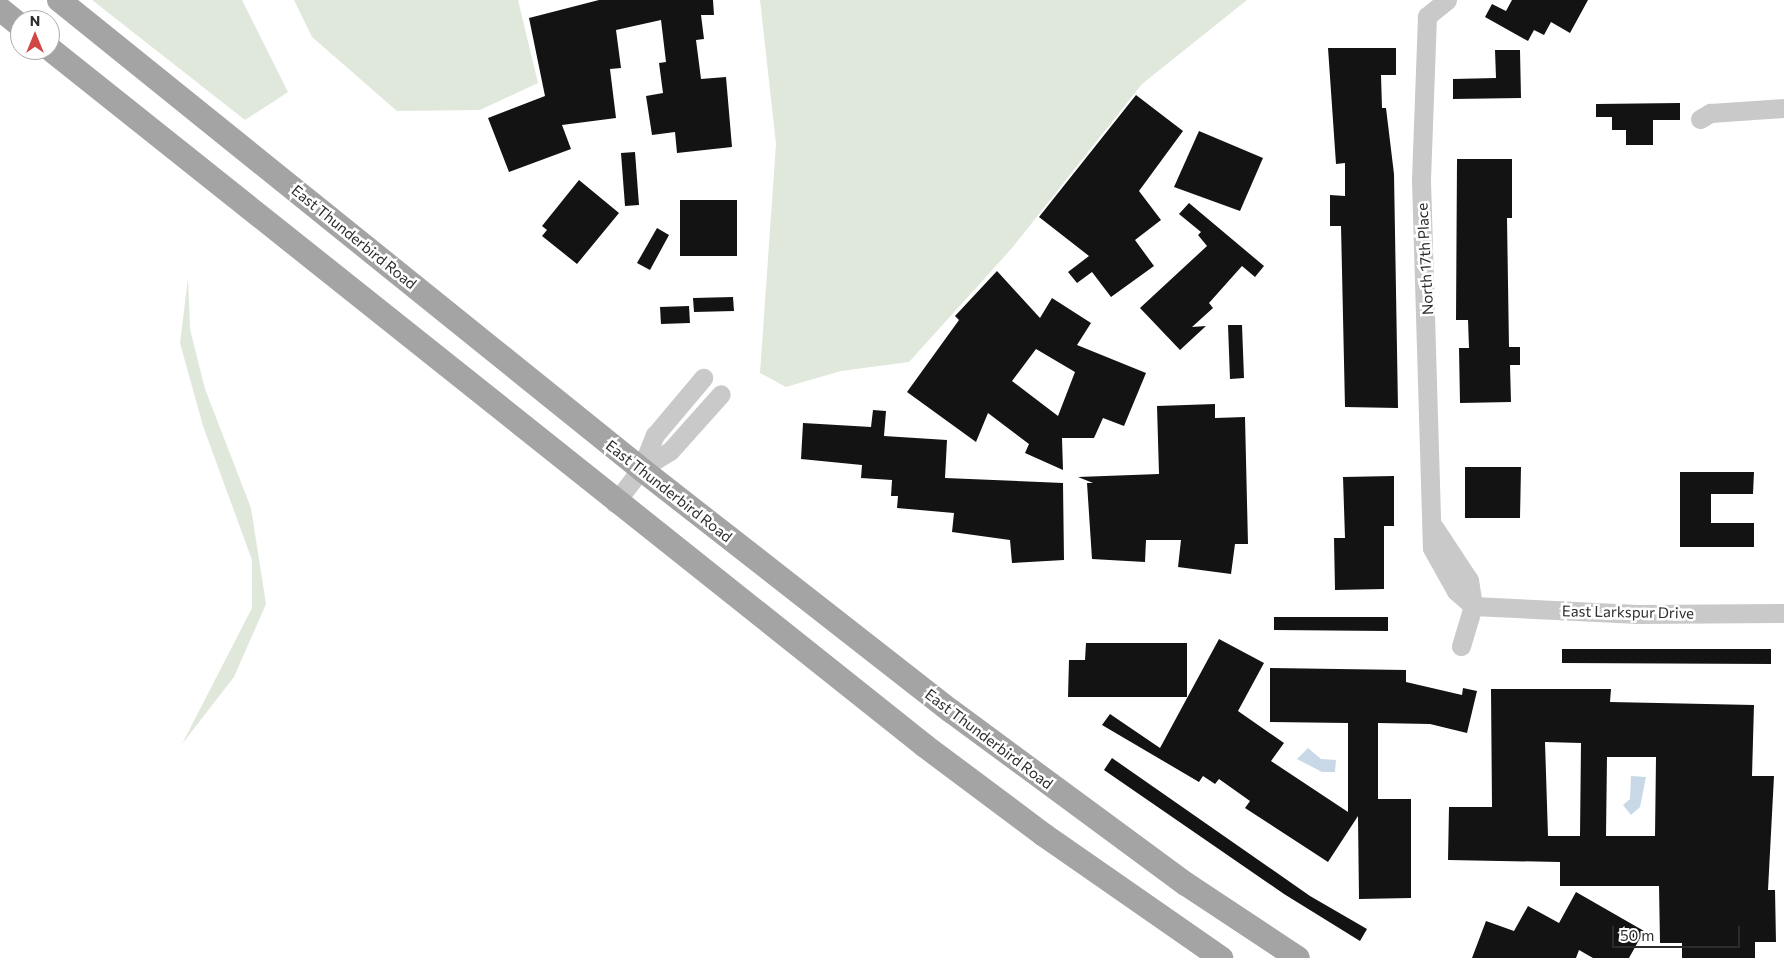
<!DOCTYPE html>
<html>
<head>
<meta charset="utf-8">
<style>
  body { margin:0 }
  #map { position:relative; width:1784px; height:958px; overflow:hidden; background:#fff; font-family:Commissioner,sans-serif }
  div>[style] { position:absolute }
  [style*='--x'] { left:calc(var(--x)*1px); top:calc(var(--y)*1px); width:calc(var(--w)*1px); rotate:calc(var(--a)*1deg) }
  .green>* { inset:0; background:#e0e8db }
  .water>* { inset:0; background:#c9d8e6 }
  .building>* { inset:0; background:#131313 }
  .minor>* { height:19px; margin:-9.5px; padding:0 9.5px; transform-origin:9.5px; border-radius:9.5px; background:#c9c9c9 }
  .major>* { height:24px; margin:-12px; padding:0 12px; transform-origin:12px; border-radius:12px; background:#a4a4a4 }
  span { translate:-50% -50%; white-space:nowrap; text-align:center; line-height:1.15; -webkit-text-stroke:5px #fff; paint-order:stroke }
  .street-label { font-size:15px; color:#2c2c2c }
  .north { position:absolute; left:10px; top:10px; width:50px; height:50px; box-sizing:border-box; background:#fff; border:1px solid #ababab; border-radius:50%; rotate:0deg; font-size:14px; font-weight:700; line-height:20px; text-align:center; color:#2c2c2c }
  .north::after { content:''; display:block; margin:auto; width:18px; height:22px; background:#cf4642; clip-path:polygon(50% 0,100% 100%,50% 72%,0 100%) }
  .scale { position:absolute; left:1612px; top:926px; width:128px; height:22px; box-sizing:border-box; border:2px solid #2c2c2c; border-top:0; padding-left:6px; font-size:15px; line-height:18px; white-space:nowrap; color:#2c2c2c; -webkit-text-stroke:4px #fff; paint-order:stroke }
</style>
</head>
<body>
<div id="map">
  <div class="green">
    <div style="clip-path:polygon(92px 0,242px 0,288px 92px,245px 120px)"></div>
    <div style="clip-path:polygon(294px 0,518px 0,538px 83px,480px 110px,397px 111px,312px 37px)"></div>
    <div style="clip-path:polygon(760px 0,1247px 0,1142px 84px,1012px 248px,909px 362px,841px 371px,786px 387px,760px 373px,776px 144px)"></div>
    <div style="clip-path:polygon(188px 278px,190px 329px,205px 389px,251px 508px,266px 604px,234px 677px,182px 744px,252px 608px,252px 560px,203px 426px,180px 343px)"></div>
  </div>
  <div class="water">
    <div style="clip-path:polygon(1308px 748px,1321px 759px,1336px 760px,1335px 772px,1322px 772px,1297px 759px)"></div>
    <div style="clip-path:polygon(1631px 776px,1646px 777px,1640px 807px,1631px 815px,1623px 805px,1630px 799px)"></div>
  </div>
  <div class="building">
    <div style="clip-path:polygon(599px 0,713px 0,714px 15px,701px 15px,704px 39px,696px 40px,701px 79px,726px 77px,732px 147px,677px 153px,675px 132px,652px 135px,646px 96px,663px 93px,659px 63px,666px 62px,661px 20px,616px 30px,621px 68px,610px 69px,616px 118px,562px 125px,571px 149px,509px 172px,488px 118px,545px 96px,529px 18px)"></div>
    <div style="clip-path:polygon(1512px 0,1588px 0,1570px 33px,1551px 22px,1544px 35px,1534px 30px,1528px 41px,1485px 17px,1492px 4px,1506px 11px)"></div>
    <div style="clip-path:polygon(1328px 48px,1396px 48px,1396px 75px,1381px 75px,1382px 108px,1386px 108px,1394px 174px,1398px 408px,1345px 407px,1341px 226px,1330px 226px,1330px 195px,1345px 196px,1345px 163px,1336px 164px)"></div>
    <div style="clip-path:polygon(1495px 50px,1520px 50px,1521px 98px,1453px 99px,1453px 79px,1496px 78px)"></div>
    <div style="clip-path:polygon(1136px 95px,1183px 131px,1139px 191px,1161px 220px,1135px 240px,1154px 266px,1111px 297px,1092px 272px,1077px 283px,1068px 272px,1089px 256px,1039px 217px)"></div>
    <div style="clip-path:polygon(1680px 103px,1680px 120px,1653px 120px,1653px 145px,1626px 145px,1626px 130px,1612px 130px,1612px 117px,1596px 117px,1596px 104px)"></div>
    <div style="clip-path:polygon(1199px 131px,1263px 158px,1240px 211px,1174px 187px)"></div>
    <div style="clip-path:polygon(635px 152px,639px 205px,625px 206px,621px 153px)"></div>
    <div style="clip-path:polygon(1457px 159px,1512px 159px,1512px 218px,1507px 218px,1509px 347px,1520px 347px,1520px 365px,1510px 365px,1511px 402px,1460px 403px,1459px 348px,1469px 348px,1468px 320px,1456px 320px)"></div>
    <div style="clip-path:polygon(579px 180px,619px 213px,577px 264px,542px 236px,547px 230px,542px 226px)"></div>
    <div style="clip-path:polygon(680px 200px,737px 200px,737px 256px,680px 256px)"></div>
    <div style="clip-path:polygon(1189px 203px,1264px 266px,1255px 277px,1242px 266px,1209px 303px,1213px 308px,1192px 327px,1206px 326px,1180px 350px,1140px 308px,1207px 246px,1198px 235px,1201px 232px,1179px 214px)"></div>
    <div style="clip-path:polygon(657px 228px,669px 235px,650px 270px,637px 263px)"></div>
    <div style="clip-path:polygon(evenodd,997px 271px,1040px 318px,1052px 298px,1091px 323px,1077px 345px,1146px 373px,1124px 426px,1103px 418px,1094px 438px,1062px 438px,1063px 470px,1025px 453px,1029px 444px,988px 413px,976px 442px,907px 392px,959px 320px,955px 316px,997px 271px,1036px 349px,1075px 372px,1058px 416px,1012px 381px,1036px 349px)"></div>
    <div style="clip-path:polygon(733px 297px,734px 311px,694px 312px,693px 298px)"></div>
    <div style="clip-path:polygon(689px 306px,690px 323px,661px 324px,660px 307px)"></div>
    <div style="clip-path:polygon(1228px 325px,1242px 325px,1244px 378px,1230px 379px)"></div>
    <div style="clip-path:polygon(1215px 404px,1215px 418px,1245px 417px,1248px 544px,1235px 544px,1231px 574px,1178px 567px,1181px 540px,1146px 540px,1145px 562px,1092px 559px,1087px 483px,1093px 483px,1078px 477px,1159px 474px,1157px 406px)"></div>
    <div style="clip-path:polygon(873px 410px,886px 411px,884px 436px,947px 440px,945px 478px,1063px 483px,1064px 560px,1012px 563px,1010px 540px,952px 532px,954px 513px,897px 508px,898px 496px,891px 496px,892px 480px,861px 478px,862px 465px,801px 459px,803px 423px,871px 427px)"></div>
    <div style="clip-path:polygon(1465px 467px,1521px 467px,1520px 518px,1465px 518px)"></div>
    <div style="clip-path:polygon(1680px 472px,1754px 472px,1753px 494px,1711px 494px,1711px 523px,1754px 523px,1754px 547px,1680px 547px)"></div>
    <div style="clip-path:polygon(1394px 476px,1394px 526px,1384px 526px,1384px 589px,1335px 590px,1334px 538px,1345px 538px,1343px 477px)"></div>
    <div style="clip-path:polygon(1274px 617px,1388px 617px,1388px 631px,1274px 630px)"></div>
    <div style="clip-path:polygon(1219px 639px,1264px 663px,1238px 711px,1284px 743px,1271px 761px,1348px 812px,1348px 723px,1270px 722px,1270px 668px,1406px 670px,1406px 682px,1462px 695px,1463px 688px,1477px 691px,1467px 733px,1430px 724px,1378px 723px,1378px 799px,1411px 799px,1411px 898px,1359px 899px,1358px 816px,1328px 862px,1245px 808px,1250px 801px,1219px 779px,1215px 784px,1203px 776px,1199px 782px,1102px 725px,1110px 714px,1160px 748px)"></div>
    <div style="clip-path:polygon(1086px 643px,1187px 643px,1187px 697px,1068px 697px,1069px 660px,1085px 660px)"></div>
    <div style="clip-path:polygon(1562px 649px,1771px 649px,1771px 664px,1562px 663px)"></div>
    <div style="clip-path:polygon(evenodd,1491px 689px,1611px 689px,1610px 702px,1754px 705px,1752px 776px,1774px 776px,1768px 890px,1775px 890px,1776px 942px,1755px 942px,1755px 958px,1682px 958px,1682px 943px,1660px 943px,1659px 886px,1560px 886px,1560px 862px,1448px 860px,1449px 807px,1492px 807px,1491px 689px,1545px 742px,1581px 743px,1580px 836px,1548px 836px,1545px 742px,1491px 689px,1607px 757px,1656px 757px,1655px 836px,1606px 836px,1607px 757px)"></div>
    <div style="clip-path:polygon(1112px 758px,1310px 896px,1367px 929px,1360px 941px,1284px 894px,1104px 770px)"></div>
    <div style="clip-path:polygon(1576px 892px,1644px 931px,1629px 958px,1593px 958px,1579px 950px,1576px 958px,1472px 958px,1486px 921px,1514px 931px,1528px 906px,1559px 923px)"></div>
  </div>
  <div class="minor">
    <div style="--x:1447;--y:0;--w:26;--a:141"></div>
    <div style="--x:1427;--y:16;--w:164;--a:92.1"></div>
    <div style="--x:1421;--y:180;--w:368;--a:88.3"></div>
    <div style="--x:1432;--y:548;--w:49;--a:60.8"></div>
    <div style="--x:1456;--y:591;--w:23;--a:41"></div>
    <div style="--x:1700;--y:119;--w:12;--a:-31"></div>
    <div style="--x:1710;--y:113;--w:74;--a:-3.9"></div>
    <div style="--x:641;--y:469;--w:34;--a:-32"></div>
    <div style="--x:670;--y:451;--w:76;--a:-48.2"></div>
    <div style="--x:615;--y:503;--w:43;--a:-52.6"></div>
    <div style="--x:641;--y:469;--w:37;--a:-68"></div>
    <div style="--x:655;--y:435;--w:75;--a:-49.9"></div>
    <div style="--x:1434;--y:527;--w:64;--a:56.6"></div>
    <div style="--x:1469;--y:580;--w:26;--a:81"></div>
    <div style="--x:1473;--y:606;--w:42;--a:106.7"></div>
    <div style="--x:1473;--y:606;--w:165;--a:2.8"></div>
    <div style="--x:1638;--y:614;--w:146;--a:-0.4"></div>
  </div>
  <div class="major">
    <div style="--x:59;--y:0;--w:747;--a:38.86"></div>
    <div style="--x:641;--y:469;--w:393;--a:38"></div>
    <div style="--x:951;--y:711;--w:292;--a:36.4"></div>
    <div style="--x:1186;--y:884;--w:134;--a:33.5"></div>
    <div style="--x:0;--y:9;--w:26;--a:39"></div>
    <div style="--x:50;--y:49;--w:1119;--a:38.54"></div>
    <div style="--x:925;--y:746;--w:149;--a:36.8"></div>
    <div style="--x:1044;--y:835;--w:216;--a:34.8"></div>
  </div>
  <div class="street-label">
    <span style="left:354px;top:237px;rotate:39deg">East Thunderbird Road</span>
    <span style="left:1425px;top:259px;rotate:-93deg">North 17th Place</span>
    <span style="left:669px;top:491px;rotate:38deg">East Thunderbird Road</span>
    <span style="left:1628px;top:612px;rotate:1deg">East Larkspur Drive</span>
    <span style="left:989px;top:739px;rotate:37deg">East Thunderbird Road</span>
  </div>
  <div class="north">N</div>
  <div class="scale">50 m</div>
</div>
</body>
</html>
